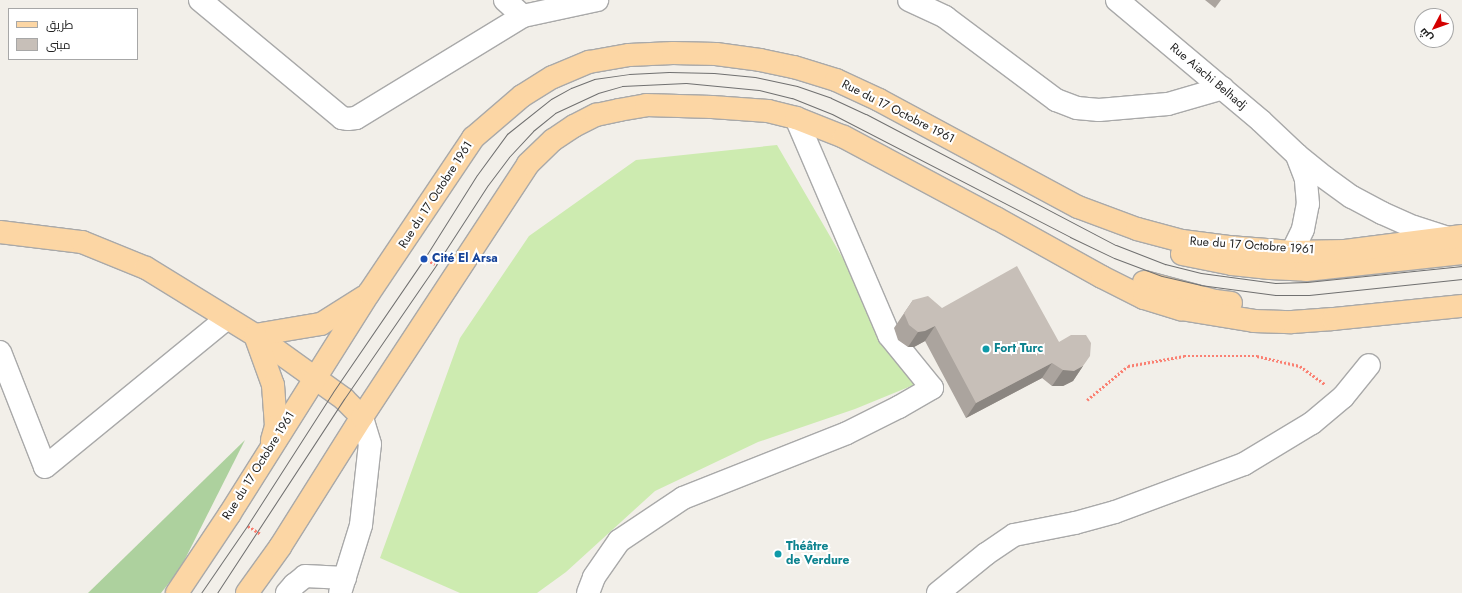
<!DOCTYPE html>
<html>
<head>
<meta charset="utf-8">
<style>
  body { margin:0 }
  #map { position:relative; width:1462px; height:593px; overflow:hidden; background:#f2efe9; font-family:Jost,Cairo,sans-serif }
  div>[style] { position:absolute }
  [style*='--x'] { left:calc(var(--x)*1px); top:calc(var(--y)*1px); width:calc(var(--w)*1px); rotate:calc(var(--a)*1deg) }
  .grass>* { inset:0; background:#cdebb0 }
  .forest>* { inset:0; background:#add19e }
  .path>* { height:2.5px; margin-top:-1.25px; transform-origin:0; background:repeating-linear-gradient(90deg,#fa8072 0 2px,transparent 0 4px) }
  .roads { filter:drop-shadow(1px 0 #a9a9a9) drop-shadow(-1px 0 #a9a9a9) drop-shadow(0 1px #a9a9a9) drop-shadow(0 -1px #a9a9a9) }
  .minor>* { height:22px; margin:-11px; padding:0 11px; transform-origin:11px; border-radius:11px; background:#fff }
  .major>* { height:22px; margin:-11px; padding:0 11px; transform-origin:11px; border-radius:11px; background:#fcd6a4 }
  .tram>* { height:1px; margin:-0.5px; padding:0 0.5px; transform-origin:0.5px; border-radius:0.5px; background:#707070 }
  .wall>* { inset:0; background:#aba49e }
  .shaded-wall>* { inset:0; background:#8b8681 }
  .building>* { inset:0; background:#c7bfb8 }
  .dots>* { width:11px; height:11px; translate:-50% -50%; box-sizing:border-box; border:2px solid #fff; border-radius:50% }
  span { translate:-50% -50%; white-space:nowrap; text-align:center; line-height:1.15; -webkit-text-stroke:4px #fff; paint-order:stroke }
  .street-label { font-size:12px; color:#222 }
  .transit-label { font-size:12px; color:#164399; font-weight:700 }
  .left { translate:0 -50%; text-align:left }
  .culture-label { font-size:12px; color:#0d838f; font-weight:700 }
  .legend { position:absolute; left:8px; top:8px; width:130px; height:52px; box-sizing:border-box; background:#fff; border:1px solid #a7a7a7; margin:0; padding:5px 7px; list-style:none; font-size:12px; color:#222 }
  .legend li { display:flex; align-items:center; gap:8px; height:20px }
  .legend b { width:20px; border:1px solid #a7a7a7 }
  .north { position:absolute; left:1414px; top:8px; width:40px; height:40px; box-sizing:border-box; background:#fff; border:1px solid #a7a7a7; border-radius:50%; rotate:229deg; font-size:11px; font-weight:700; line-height:16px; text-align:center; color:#222 }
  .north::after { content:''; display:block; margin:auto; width:14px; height:18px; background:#d40000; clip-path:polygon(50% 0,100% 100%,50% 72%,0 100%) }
</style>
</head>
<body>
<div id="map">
  <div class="grass">
    <div style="clip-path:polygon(777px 145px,916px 384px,855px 409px,758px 442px,655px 491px,566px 572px,537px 593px,460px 593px,380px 558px,460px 338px,529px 236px,636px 160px)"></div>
  </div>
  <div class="forest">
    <div style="clip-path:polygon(245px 440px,180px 569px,161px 593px,88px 593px)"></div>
  </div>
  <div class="path">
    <div style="--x:420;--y:256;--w:17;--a:28"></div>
    <div style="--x:1087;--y:400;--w:53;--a:-39.7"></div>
    <div style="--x:1128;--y:366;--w:57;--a:-10.1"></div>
    <div style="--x:1184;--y:356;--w:73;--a:0"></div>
    <div style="--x:1257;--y:356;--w:44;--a:13.1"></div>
    <div style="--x:1300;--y:366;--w:31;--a:36"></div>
    <div style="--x:248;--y:526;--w:15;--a:32"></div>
  </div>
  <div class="roads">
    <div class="minor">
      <div style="--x:200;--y:0;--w:185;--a:39.7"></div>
      <div style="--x:342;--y:118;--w:6;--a:9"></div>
      <div style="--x:348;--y:119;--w:8;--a:-7"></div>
      <div style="--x:356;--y:118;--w:196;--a:-31.4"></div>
      <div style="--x:523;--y:16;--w:76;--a:-12.2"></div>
      <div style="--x:505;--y:0;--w:24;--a:42"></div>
      <div style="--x:909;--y:0;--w:40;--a:25"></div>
      <div style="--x:945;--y:17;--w:139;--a:36.8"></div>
      <div style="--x:1056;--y:100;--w:22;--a:21"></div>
      <div style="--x:1077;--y:108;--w:22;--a:5"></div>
      <div style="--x:1099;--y:110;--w:69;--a:-5"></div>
      <div style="--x:1168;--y:104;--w:57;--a:-16.2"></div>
      <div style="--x:1117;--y:0;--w:188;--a:40"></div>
      <div style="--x:1261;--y:121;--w:50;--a:43.4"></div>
      <div style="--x:1297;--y:155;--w:35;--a:39"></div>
      <div style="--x:1324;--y:177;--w:34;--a:36"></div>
      <div style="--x:1352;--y:197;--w:34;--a:28"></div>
      <div style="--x:1382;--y:213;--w:35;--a:24"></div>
      <div style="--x:1414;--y:227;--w:35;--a:18"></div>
      <div style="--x:1292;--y:252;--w:25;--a:-64"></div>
      <div style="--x:1303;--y:229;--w:25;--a:-79"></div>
      <div style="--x:1308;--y:204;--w:25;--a:-95"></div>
      <div style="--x:1306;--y:179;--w:26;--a:-111"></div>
      <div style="--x:0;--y:352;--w:123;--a:68.6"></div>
      <div style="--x:45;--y:467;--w:235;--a:-39.3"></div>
      <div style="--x:287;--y:593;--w:11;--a:-49"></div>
      <div style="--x:294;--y:585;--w:14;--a:-39"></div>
      <div style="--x:305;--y:576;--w:40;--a:2.9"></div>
      <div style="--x:340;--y:593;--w:71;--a:-72.8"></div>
      <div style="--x:361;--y:525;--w:81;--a:-83.7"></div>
      <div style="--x:370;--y:444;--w:28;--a:-107"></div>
      <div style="--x:588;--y:593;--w:17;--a:-69"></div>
      <div style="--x:594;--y:577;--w:44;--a:-55.2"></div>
      <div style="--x:619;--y:541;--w:77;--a:-33.9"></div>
      <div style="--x:683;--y:498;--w:176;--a:-21.6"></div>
      <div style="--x:847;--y:433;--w:58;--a:-26.6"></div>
      <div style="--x:899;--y:407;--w:38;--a:-30"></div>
      <div style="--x:932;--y:388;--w:68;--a:-129.1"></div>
      <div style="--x:889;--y:335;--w:236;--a:-113.2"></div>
      <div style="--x:938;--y:593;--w:62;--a:-39.1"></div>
      <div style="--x:986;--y:554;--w:34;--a:-34"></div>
      <div style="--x:1014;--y:535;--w:62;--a:-11.1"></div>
      <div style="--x:1075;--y:523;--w:41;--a:-15.4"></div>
      <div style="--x:1115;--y:512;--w:138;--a:-20.4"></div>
      <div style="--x:1244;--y:464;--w:79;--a:-31.1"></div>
      <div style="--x:1312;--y:423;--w:40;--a:-40"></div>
      <div style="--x:1343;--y:397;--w:41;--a:-50.9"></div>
    </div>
    <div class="major">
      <div style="--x:0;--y:232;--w:83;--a:7"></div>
      <div style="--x:82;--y:242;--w:69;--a:22.1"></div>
      <div style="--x:146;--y:268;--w:128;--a:31.6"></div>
      <div style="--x:255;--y:335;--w:110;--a:35.7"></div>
      <div style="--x:344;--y:399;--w:25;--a:45"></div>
      <div style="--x:1182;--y:254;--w:51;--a:11.3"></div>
      <div style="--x:1232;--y:264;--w:38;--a:6"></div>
      <div style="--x:1270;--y:268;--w:36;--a:3"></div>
      <div style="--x:1306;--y:270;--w:157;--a:-6.2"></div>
      <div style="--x:1144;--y:282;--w:73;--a:15"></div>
      <div style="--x:1215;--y:301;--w:16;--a:7"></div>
      <div style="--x:255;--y:335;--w:67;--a:-9.5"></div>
      <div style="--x:321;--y:324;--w:51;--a:-32.1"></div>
      <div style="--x:255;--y:335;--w:53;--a:70.2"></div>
      <div style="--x:273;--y:385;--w:41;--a:85.8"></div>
      <div style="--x:276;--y:426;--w:15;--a:106"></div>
      <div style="--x:177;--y:593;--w:94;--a:-56.3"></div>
      <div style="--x:229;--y:515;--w:262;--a:-57.8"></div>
      <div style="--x:369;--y:293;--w:187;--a:-56.1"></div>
      <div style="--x:473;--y:138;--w:65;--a:-40.6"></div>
      <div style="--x:522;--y:96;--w:36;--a:-32"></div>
      <div style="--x:553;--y:77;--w:39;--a:-23"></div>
      <div style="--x:589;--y:62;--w:41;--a:-9.9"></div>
      <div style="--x:629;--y:55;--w:44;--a:-2.6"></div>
      <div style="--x:673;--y:53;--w:43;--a:1.3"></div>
      <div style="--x:716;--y:54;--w:44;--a:7.8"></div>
      <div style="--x:760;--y:60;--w:35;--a:12"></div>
      <div style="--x:794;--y:67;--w:44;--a:17.2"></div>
      <div style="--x:836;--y:80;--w:47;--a:24.9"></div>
      <div style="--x:879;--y:100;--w:226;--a:28.3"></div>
      <div style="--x:1078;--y:207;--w:63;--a:20.4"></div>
      <div style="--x:1137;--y:229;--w:47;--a:14.9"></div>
      <div style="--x:1182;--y:241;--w:47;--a:7.3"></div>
      <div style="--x:1229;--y:247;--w:63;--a:4.5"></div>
      <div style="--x:1292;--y:252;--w:53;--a:-1.1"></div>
      <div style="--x:1345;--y:251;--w:118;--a:-7.3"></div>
      <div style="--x:247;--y:593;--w:57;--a:-54.3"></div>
      <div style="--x:280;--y:547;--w:154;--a:-57.8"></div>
      <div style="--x:362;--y:417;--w:303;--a:-56.7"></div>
      <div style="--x:528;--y:164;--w:35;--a:-44"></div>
      <div style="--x:553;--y:140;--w:25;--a:-34"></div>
      <div style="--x:574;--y:126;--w:25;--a:-27"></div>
      <div style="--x:596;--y:115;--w:24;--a:-12"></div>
      <div style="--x:619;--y:110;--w:27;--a:-10"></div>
      <div style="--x:646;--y:105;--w:66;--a:1.7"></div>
      <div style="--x:712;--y:107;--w:56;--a:4.1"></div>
      <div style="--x:768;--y:111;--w:29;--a:14"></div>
      <div style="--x:796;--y:118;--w:52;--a:21.6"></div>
      <div style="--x:844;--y:137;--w:172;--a:28.1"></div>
      <div style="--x:996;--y:218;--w:121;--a:29.1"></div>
      <div style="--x:1102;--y:277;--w:47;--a:26.6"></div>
      <div style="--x:1144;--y:298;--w:39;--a:17"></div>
      <div style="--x:1181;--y:309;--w:74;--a:9.3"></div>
      <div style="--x:1254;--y:321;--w:38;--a:2"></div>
      <div style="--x:1292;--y:322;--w:41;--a:-4.2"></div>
      <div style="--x:1333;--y:319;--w:130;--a:-5.8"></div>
    </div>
  </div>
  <div class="tram">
    <div style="--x:201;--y:593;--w:81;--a:-55.5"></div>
    <div style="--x:247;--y:526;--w:159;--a:-57.3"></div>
    <div style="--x:333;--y:392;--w:161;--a:-55.6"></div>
    <div style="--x:424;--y:259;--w:99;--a:-57.8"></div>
    <div style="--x:477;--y:175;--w:51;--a:-53.8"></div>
    <div style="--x:507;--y:134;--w:56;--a:-38.5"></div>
    <div style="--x:551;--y:99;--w:23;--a:-29"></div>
    <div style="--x:571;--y:88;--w:25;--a:-21"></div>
    <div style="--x:594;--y:79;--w:35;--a:-8"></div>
    <div style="--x:629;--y:74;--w:40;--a:-2.9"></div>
    <div style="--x:669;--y:72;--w:45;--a:1.3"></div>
    <div style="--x:714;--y:73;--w:41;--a:5.6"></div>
    <div style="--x:755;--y:77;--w:43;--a:12.1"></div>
    <div style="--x:797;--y:86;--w:36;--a:19"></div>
    <div style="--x:831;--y:98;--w:38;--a:25"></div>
    <div style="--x:866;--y:114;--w:282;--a:27.7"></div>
    <div style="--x:1116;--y:245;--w:53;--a:21.2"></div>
    <div style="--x:1165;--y:264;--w:37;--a:14"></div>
    <div style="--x:1201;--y:273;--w:75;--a:7.7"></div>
    <div style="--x:1275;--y:283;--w:32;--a:-2"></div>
    <div style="--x:1307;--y:282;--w:156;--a:-5.9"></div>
    <div style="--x:217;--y:593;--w:232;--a:-56.8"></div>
    <div style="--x:344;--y:399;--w:163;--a:-55.5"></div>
    <div style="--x:436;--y:265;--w:95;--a:-57"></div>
    <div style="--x:488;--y:185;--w:35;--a:-53"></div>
    <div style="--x:509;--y:157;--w:35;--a:-47"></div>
    <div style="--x:533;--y:131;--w:28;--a:-39"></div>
    <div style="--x:555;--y:113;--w:47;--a:-24.9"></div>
    <div style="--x:598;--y:93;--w:25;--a:-16"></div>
    <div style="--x:622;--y:86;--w:64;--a:-2.7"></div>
    <div style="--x:686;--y:83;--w:73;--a:5.5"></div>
    <div style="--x:759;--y:90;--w:34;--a:14"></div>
    <div style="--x:792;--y:98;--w:43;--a:21.8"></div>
    <div style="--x:832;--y:114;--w:268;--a:27.3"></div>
    <div style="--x:1070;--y:237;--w:49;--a:25.5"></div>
    <div style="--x:1114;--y:258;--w:51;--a:20.6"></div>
    <div style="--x:1162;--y:276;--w:39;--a:13"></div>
    <div style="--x:1200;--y:285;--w:76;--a:7.6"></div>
    <div style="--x:1275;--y:295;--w:34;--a:0"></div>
    <div style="--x:1309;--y:295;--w:154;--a:-6"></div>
  </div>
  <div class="wall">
    <div style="clip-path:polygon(1205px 0,1221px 0,1215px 8px)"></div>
    <div style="clip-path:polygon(913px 300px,1059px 342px,1083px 366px,1073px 381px,1063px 386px,1052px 386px,1042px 378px,966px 418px,925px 341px,914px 347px,908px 347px,898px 340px,894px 328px)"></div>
  </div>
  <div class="shaded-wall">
    <div style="clip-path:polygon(935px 326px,925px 341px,914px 347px,908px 347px,918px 332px)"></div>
    <div style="clip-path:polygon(1052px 363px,1042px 378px,966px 418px,976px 403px)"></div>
    <div style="clip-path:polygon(1083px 366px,1073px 381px,1063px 386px,1052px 386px,1063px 370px)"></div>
  </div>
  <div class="building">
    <div style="clip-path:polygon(1017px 266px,1059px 342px,1071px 335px,1086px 335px,1091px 343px,1090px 356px,1083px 366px,1074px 371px,1063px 370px,1052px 363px,976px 403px,935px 326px,925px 331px,918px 332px,909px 325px,904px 313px,913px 300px,928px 296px,942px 308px)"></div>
  </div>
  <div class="dots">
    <div style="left:424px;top:259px;background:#1a4fb4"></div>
    <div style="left:986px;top:349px;background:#0f9aa8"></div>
    <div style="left:778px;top:554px;background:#0f9aa8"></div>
  </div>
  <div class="street-label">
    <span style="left:1208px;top:77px;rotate:40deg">Rue Aiachi Belhadj</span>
    <span style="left:898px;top:112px;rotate:27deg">Rue du 17 Octobre 1961</span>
    <span style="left:436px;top:195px;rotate:-57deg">Rue du 17 Octobre 1961</span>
    <span style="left:1252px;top:246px;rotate:4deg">Rue du 17 Octobre 1961</span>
    <span style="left:259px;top:466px;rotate:-58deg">Rue du 17 Octobre 1961</span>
  </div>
  <div class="transit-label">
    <span class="left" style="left:432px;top:259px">Cité El Arsa</span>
  </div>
  <div class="culture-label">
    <span class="left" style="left:994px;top:349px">Fort Turc</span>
    <span class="left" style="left:786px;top:554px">Théâtre<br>de Verdure</span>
  </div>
  <ul class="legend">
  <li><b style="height:5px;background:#fcd6a4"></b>طريق</li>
  <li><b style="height:11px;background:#c7bfb8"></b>مبنى</li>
  </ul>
  <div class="north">ش</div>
</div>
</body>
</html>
